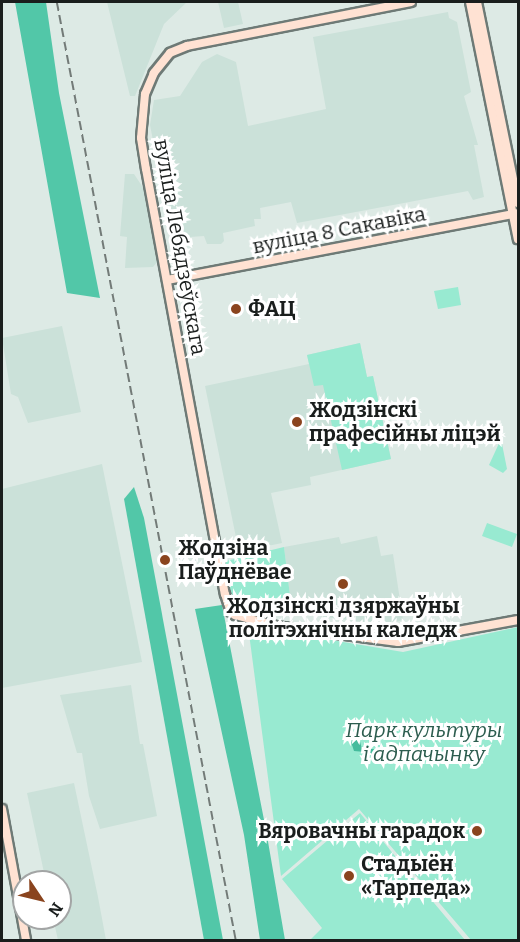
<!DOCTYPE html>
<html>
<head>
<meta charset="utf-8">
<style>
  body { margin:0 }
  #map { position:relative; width:520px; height:942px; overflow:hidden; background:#ddeae5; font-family:Bitter,serif }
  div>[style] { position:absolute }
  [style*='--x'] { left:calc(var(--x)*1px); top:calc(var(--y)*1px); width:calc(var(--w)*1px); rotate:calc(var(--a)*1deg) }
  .built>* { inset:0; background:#cbe1d9 }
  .green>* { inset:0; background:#98ead1 }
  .forest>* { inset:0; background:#52c7a8 }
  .water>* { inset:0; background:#45bc9d }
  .roads { filter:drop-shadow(2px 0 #6e7a76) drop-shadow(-2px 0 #6e7a76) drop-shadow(0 2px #6e7a76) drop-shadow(0 -2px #6e7a76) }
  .secondary>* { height:8px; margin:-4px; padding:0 4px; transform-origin:4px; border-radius:4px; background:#ffe2d3 }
  .rail>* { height:1.5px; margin-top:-0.75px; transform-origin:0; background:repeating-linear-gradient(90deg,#737b78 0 9px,transparent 0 13.5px) }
  .dots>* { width:16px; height:16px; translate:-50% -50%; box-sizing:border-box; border:3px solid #fff; border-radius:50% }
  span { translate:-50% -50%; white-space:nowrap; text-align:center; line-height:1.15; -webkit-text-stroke:6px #fff; paint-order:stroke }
  .street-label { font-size:21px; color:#1a1e1d }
  .poi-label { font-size:21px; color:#1a1e1d; font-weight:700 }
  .left { translate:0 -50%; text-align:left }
  .right { translate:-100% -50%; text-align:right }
  .park-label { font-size:21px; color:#2d5d4f; font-style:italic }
  .frame { position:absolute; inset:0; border:3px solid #1a1e1d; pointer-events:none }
  .north { position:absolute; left:12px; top:870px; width:60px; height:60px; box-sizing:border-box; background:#fff; border:2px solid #a3a5a5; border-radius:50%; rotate:125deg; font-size:16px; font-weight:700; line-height:24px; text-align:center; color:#1a1e1d }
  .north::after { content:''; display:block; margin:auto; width:21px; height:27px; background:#8a441e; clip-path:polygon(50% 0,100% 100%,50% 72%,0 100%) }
</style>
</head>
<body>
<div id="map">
  <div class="built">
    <div style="clip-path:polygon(107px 2px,187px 2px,164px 24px,135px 96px,130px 96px)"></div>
    <div style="clip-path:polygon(218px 2px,238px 2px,243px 24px,224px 28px)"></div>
    <div style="clip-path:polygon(448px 12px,449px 18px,457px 22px,471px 92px,464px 96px,478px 145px,474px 145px,484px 197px,473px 200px,468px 191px,297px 223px,291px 202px,260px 208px,261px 219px,254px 219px,255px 226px,223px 233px,224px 241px,221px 244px,207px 244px,204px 236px,190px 237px,190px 235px,172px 238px,150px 125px,154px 100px,180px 96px,202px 62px,217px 54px,236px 62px,248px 126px,326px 109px,313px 37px)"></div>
    <div style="clip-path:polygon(125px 174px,134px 174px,146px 192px,159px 260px,153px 267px,125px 268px,127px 237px,120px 236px)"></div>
    <div style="clip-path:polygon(62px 326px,81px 412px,28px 423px,18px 397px,11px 394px,2px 338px)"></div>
    <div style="clip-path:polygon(360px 343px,367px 377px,373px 376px,391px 459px,310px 477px,311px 485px,271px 493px,282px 543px,239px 552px,205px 386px,309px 364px,307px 355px)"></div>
    <div style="clip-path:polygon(102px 464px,142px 662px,2px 688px,2px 489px)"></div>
    <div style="clip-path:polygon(377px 536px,381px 556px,393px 554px,403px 620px,384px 625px,292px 612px,284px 547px,339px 537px,341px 544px)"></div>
    <div style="clip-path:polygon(131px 685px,140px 744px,143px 744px,157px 816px,100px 829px,89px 796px,82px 753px,77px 753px,60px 695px)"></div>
    <div style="clip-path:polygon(74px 783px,98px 897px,106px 940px,58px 940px,53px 918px,60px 918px,60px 882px,46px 882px,27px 793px)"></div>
  </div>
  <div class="green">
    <div style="clip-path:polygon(458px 287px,461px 305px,438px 309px,434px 291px)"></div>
    <div style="clip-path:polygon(360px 343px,367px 377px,373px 376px,391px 459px,342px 470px,323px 385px,314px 386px,307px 355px)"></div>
    <div style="clip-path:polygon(501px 439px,507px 469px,503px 473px,489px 465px)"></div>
    <div style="clip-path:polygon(487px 523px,517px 534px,512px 547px,482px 536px)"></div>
    <div style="clip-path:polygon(284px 547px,292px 612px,240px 614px,229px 605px,222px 565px,226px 561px)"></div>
    <div style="clip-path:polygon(248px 626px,403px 652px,518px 627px,518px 940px,471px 940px,359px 809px,281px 876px)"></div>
    <div style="clip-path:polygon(360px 813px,404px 867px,465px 940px,310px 940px,322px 928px,282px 879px)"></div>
  </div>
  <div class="forest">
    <div style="clip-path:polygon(15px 2px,46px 2px,59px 93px,100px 298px,67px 293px)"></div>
    <div style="clip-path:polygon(134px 487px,144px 518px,223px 940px,204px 940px,124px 499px)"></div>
    <div style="clip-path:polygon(222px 605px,266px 830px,285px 940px,260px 940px,244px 835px,195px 609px)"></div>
  </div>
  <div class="water">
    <div style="clip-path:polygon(354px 736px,359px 738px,362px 749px,377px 749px,375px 756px,367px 756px,365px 752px,354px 751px,350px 739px)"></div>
  </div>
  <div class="roads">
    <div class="secondary">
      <div style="--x:411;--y:2;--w:228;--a:168.9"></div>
      <div style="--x:187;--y:46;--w:18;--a:158"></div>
      <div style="--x:170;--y:53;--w:26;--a:129"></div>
      <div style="--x:154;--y:73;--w:23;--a:113"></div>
      <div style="--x:145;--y:94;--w:44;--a:95.2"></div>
      <div style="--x:141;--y:138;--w:31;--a:81"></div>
      <div style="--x:146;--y:169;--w:432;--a:79.5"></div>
      <div style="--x:225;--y:594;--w:19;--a:72"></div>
      <div style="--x:231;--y:612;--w:5;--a:37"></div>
      <div style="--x:235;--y:615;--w:42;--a:15"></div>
      <div style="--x:276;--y:626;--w:123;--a:7.5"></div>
      <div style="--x:398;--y:642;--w:122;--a:-10.4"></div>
      <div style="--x:470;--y:2;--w:242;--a:78.6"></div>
      <div style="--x:477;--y:2;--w:205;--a:78.5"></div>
      <div style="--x:167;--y:280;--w:357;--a:-10.8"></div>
      <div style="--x:2;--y:809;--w:133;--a:79.6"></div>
    </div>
  </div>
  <div class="rail">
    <div style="--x:57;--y:2;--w:955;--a:79.2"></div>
  </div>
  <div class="dots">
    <div style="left:236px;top:309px;background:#8a441e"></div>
    <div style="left:297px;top:422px;background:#8a441e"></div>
    <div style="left:165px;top:560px;background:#8a441e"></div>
    <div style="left:343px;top:584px;background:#8a441e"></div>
    <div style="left:477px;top:831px;background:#8a441e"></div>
    <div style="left:349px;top:876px;background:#8a441e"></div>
  </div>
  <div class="street-label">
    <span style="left:339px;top:230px;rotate:-11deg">вуліца 8 Сакавіка</span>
    <span style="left:180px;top:247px;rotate:80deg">вуліца Лебядзеўскага</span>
  </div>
  <div class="poi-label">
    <span class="left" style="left:248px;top:309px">ФАЦ</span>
    <span class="left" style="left:309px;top:422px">Жодзінскі<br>прафесійны ліцэй</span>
    <span class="left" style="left:178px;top:560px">Жодзіна<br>Паўднёвае</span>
    <span style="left:343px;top:618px">Жодзінскі дзяржаўны<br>політэхнічны каледж</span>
    <span class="right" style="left:465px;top:831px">Вяровачны гарадок</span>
    <span class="left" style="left:361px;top:876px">Стадыён<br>«Тарпеда»</span>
  </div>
  <div class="park-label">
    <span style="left:424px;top:742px">Парк культуры<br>і адпачынку</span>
  </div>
  <div class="frame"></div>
  <div class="north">N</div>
</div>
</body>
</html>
